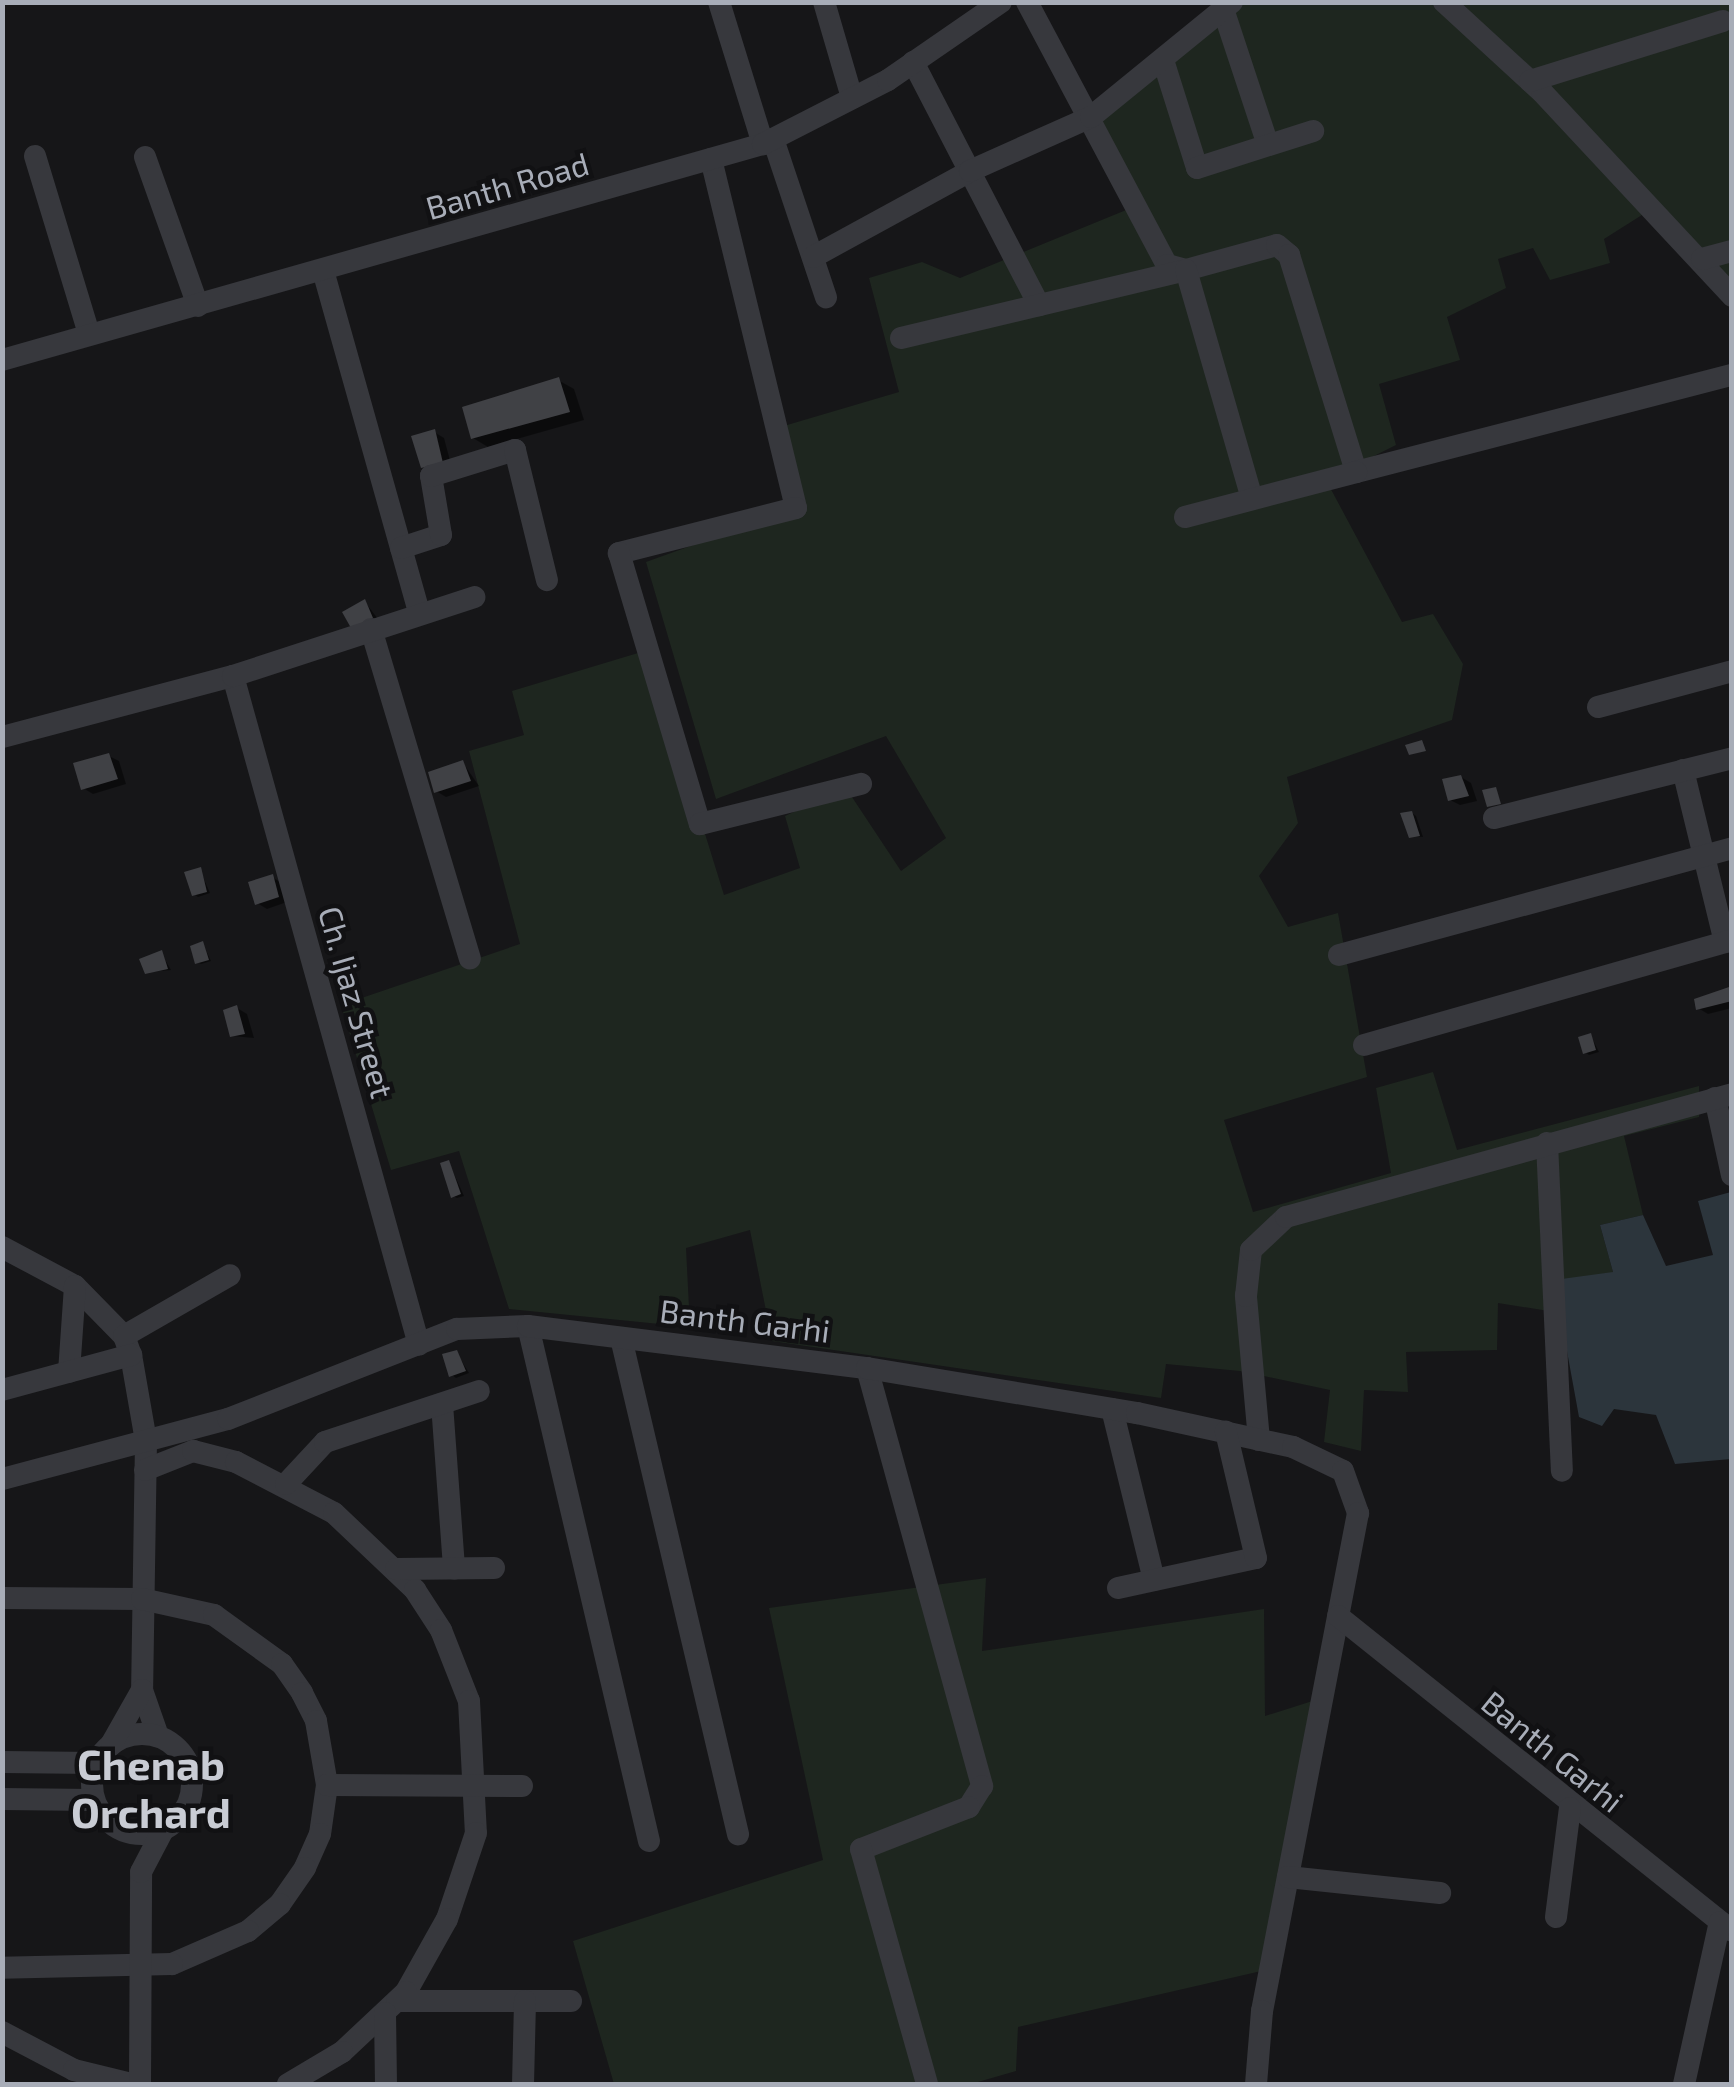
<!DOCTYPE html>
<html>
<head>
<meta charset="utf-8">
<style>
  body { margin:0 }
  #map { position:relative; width:1734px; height:2087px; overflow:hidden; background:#161618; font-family:"Exo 2",sans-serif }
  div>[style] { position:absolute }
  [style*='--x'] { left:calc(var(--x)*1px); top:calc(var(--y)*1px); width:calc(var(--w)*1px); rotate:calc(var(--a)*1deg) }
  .green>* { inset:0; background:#1e261f }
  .water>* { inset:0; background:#2c353c }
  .shadow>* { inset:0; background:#0007 }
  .building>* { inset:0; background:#404145 }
  .minor>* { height:22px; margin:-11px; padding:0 11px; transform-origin:11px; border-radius:11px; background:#37383d }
  .minor>.ring { margin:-11px; padding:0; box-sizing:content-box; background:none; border:22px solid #37383d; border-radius:50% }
  span { translate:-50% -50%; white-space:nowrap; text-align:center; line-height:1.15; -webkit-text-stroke:9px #111113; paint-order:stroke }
  .street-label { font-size:32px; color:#a8adb8 }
  .district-label { font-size:42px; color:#c9ccd4; font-weight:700 }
  .frame { position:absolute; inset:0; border:5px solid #a8adb8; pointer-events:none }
</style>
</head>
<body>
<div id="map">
  <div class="green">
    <div style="clip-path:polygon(1225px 3px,1731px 3px,1731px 289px,1653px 208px,1604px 239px,1610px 263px,1550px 280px,1533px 248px,1498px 259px,1506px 288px,1447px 317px,1460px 360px,1379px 384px,1396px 445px,1326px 480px,1402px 622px,1433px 614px,1463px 664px,1452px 720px,1287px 777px,1298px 823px,1259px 876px,1288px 927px,1338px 913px,1367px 1077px,1224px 1120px,1253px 1212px,1391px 1173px,1376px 1088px,1433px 1072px,1457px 1150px,1699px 1086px,1699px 1117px,1624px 1136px,1643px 1215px,1600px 1225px,1613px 1272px,1555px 1312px,1498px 1303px,1497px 1350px,1406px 1352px,1408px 1392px,1364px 1390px,1361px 1451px,1324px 1442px,1330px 1390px,1240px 1371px,1166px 1364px,1161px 1398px,772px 1341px,750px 1230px,686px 1248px,690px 1327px,509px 1309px,459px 1151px,391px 1170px,341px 1005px,520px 944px,469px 751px,524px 735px,512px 691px,648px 650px,724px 895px,800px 868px,785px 816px,846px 788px,901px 871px,946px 838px,886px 736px,716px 799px,646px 562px,796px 508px,777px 428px,899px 392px,869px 278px,922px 262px,960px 278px,1136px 206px,1091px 117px)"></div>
    <div style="clip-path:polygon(986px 1578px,982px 1651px,1264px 1609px,1265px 1716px,1322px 1698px,1270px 1969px,1018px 2027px,1016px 2071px,971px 2084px,614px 2084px,573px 1941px,823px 1860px,769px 1608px)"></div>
  </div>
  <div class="water">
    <div style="clip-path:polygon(1731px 1192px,1731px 1459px,1675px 1464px,1656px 1415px,1614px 1409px,1602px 1426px,1579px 1417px,1554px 1280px,1613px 1272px,1600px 1225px,1643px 1215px,1666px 1266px,1713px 1255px,1698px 1201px)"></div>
  </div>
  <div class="shadow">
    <div style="clip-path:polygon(558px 380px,574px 389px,584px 420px,488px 447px,473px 438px)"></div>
    <div style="clip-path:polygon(434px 432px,444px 438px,452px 468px,433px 472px)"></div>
    <div style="clip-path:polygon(365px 602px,381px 623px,362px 632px)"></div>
    <div style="clip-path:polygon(109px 756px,119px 761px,126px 784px,93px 794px,83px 788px)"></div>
    <div style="clip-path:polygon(463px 763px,479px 786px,446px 797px,436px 791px)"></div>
    <div style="clip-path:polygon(1461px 777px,1471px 783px,1477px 801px,1460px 805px,1450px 800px)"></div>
    <div style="clip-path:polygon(1412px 813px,1416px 816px,1423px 837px,1411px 836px)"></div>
    <div style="clip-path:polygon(200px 870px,210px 893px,198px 897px,194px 894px)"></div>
    <div style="clip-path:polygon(272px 877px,282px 883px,287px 902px,267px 909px,257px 903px)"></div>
    <div style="clip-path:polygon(203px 944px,211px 961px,201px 964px,197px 962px)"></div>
    <div style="clip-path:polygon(161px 953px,171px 970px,147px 972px)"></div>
    <div style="clip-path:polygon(1732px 989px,1732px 1008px,1708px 1014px,1698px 1008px)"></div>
    <div style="clip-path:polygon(237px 1008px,247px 1014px,254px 1038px,232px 1036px)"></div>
    <div style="clip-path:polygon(1591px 1036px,1599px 1052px,1589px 1055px,1585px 1052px)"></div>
    <div style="clip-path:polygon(449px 1163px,464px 1196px,457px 1198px,453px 1196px)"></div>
    <div style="clip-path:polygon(456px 1352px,469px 1373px,456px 1378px,452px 1375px)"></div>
  </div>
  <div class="building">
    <div style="clip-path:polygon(559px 377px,570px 412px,471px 439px,462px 407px)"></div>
    <div style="clip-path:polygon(435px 429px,443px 463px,421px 468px,411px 436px)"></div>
    <div style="clip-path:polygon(365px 599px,373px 618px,351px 628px,342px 612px)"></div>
    <div style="clip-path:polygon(1422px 740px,1426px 751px,1409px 755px,1405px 745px)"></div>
    <div style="clip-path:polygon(109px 753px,118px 779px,81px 790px,73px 763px)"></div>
    <div style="clip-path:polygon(463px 760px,471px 781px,434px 793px,428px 772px)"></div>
    <div style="clip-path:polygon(1461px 775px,1469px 796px,1448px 801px,1442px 779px)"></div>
    <div style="clip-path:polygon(1496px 787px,1501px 804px,1487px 807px,1482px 790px)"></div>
    <div style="clip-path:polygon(1412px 811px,1420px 836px,1409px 838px,1400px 813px)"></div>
    <div style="clip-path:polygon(201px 867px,207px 892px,192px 896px,184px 872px)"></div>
    <div style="clip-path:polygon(273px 874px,279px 897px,255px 905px,248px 882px)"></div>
    <div style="clip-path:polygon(203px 941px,209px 960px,195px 964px,190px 946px)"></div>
    <div style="clip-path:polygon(162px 950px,168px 969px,145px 974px,139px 959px)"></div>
    <div style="clip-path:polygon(1732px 986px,1732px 1001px,1696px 1010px,1694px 999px)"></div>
    <div style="clip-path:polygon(237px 1005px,245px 1034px,230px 1037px,223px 1010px)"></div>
    <div style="clip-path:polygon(1591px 1033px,1596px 1050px,1583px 1054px,1578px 1037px)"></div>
    <div style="clip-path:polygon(449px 1160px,461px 1194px,451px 1198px,440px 1163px)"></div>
    <div style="clip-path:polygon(457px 1350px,466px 1371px,449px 1377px,442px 1354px)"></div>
  </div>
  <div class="minor">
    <div style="--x:719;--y:2;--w:149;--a:72.8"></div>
    <div style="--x:824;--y:2;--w:100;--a:73.7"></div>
    <div style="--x:1027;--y:2;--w:298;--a:62"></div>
    <div style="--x:1167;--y:265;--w:20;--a:15"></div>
    <div style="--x:1186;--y:270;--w:94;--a:-15.4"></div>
    <div style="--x:1277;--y:245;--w:16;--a:40"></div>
    <div style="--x:1289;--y:255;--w:227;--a:72.8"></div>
    <div style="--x:1356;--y:472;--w:388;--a:-14.5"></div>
    <div style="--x:1444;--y:2;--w:133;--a:42.6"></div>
    <div style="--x:1542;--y:92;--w:279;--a:47"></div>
    <div style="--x:1223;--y:9;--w:143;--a:71.7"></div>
    <div style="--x:1163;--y:60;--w:113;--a:72.5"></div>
    <div style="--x:1197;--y:168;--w:122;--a:-17.7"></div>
    <div style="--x:913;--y:62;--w:274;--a:62.6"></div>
    <div style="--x:1530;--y:81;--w:202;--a:-17.3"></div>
    <div style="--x:773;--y:139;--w:167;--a:71.5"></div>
    <div style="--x:35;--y:156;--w:186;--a:73.1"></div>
    <div style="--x:145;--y:157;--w:158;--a:70.4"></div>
    <div style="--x:711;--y:159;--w:359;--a:76.3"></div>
    <div style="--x:796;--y:508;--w:183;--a:165.7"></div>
    <div style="--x:619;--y:553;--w:283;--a:73.4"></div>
    <div style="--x:700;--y:824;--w:166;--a:-14"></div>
    <div style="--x:813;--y:257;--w:179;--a:-28.7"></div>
    <div style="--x:970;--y:171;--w:133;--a:-24.1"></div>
    <div style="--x:1091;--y:117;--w:182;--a:-39.2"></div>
    <div style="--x:1702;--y:259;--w:31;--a:-15"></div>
    <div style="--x:324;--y:274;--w:352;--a:74.3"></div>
    <div style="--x:901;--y:338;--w:293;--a:-13.4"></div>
    <div style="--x:1186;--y:270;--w:238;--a:73.9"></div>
    <div style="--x:2;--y:360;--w:791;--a:-15.85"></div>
    <div style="--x:763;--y:144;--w:140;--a:-27.1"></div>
    <div style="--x:888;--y:80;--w:137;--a:-34.6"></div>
    <div style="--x:1185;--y:517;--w:177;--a:-14.7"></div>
    <div style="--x:401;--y:548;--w:42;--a:-18"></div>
    <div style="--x:441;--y:535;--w:60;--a:-99.6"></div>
    <div style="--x:431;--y:476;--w:88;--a:-17.2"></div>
    <div style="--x:515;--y:450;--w:134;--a:76.2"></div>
    <div style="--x:371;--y:629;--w:344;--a:73.3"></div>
    <div style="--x:233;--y:676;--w:694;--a:74.46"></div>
    <div style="--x:1598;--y:707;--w:139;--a:-15"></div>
    <div style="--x:2;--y:737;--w:239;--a:-14.8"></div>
    <div style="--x:233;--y:676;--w:254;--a:-18.1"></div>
    <div style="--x:1683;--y:770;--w:177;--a:76.3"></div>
    <div style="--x:1494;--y:818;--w:245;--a:-14.1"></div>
    <div style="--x:1339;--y:955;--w:407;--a:-15.2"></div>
    <div style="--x:1364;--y:1045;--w:383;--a:-15.9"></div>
    <div style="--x:1715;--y:1098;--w:79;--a:77.6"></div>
    <div style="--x:1547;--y:1143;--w:328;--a:87.4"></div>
    <div style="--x:2;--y:1247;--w:83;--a:28.1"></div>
    <div style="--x:75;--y:1286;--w:70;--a:45.6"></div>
    <div style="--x:124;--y:1336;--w:20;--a:70"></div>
    <div style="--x:131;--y:1355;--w:87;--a:80.1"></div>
    <div style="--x:146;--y:1441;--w:249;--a:90.9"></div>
    <div style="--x:142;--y:1690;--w:49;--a:70.8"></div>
    <div style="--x:528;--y:1326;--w:529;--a:76.78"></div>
    <div style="--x:124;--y:1336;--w:122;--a:-29.9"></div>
    <div style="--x:621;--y:1338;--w:510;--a:76.73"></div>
    <div style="--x:867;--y:1368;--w:434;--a:74.6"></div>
    <div style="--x:982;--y:1786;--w:25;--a:122"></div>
    <div style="--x:969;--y:1807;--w:116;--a:158.7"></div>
    <div style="--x:861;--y:1849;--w:244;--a:74.3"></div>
    <div style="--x:69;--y:1372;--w:86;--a:-86"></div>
    <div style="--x:2;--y:1390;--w:134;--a:-15.2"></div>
    <div style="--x:442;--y:1404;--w:165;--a:85.8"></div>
    <div style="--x:1112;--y:1409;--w:176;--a:76.2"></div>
    <div style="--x:1259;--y:1440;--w:145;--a:-95.2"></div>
    <div style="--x:1246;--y:1296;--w:46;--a:-83.8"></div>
    <div style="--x:1251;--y:1250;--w:48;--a:-43.3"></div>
    <div style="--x:1286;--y:1217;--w:463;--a:-15.4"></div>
    <div style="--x:145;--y:1470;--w:52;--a:-21.6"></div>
    <div style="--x:193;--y:1451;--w:44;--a:14.3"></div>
    <div style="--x:236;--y:1462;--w:110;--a:27.5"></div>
    <div style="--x:334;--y:1513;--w:112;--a:43.5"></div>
    <div style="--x:415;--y:1590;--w:48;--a:57"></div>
    <div style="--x:441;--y:1630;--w:76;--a:68.5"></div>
    <div style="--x:469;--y:1701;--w:132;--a:87"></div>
    <div style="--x:476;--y:1833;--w:91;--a:108.6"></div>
    <div style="--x:447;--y:1919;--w:84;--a:119.3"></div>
    <div style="--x:406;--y:1992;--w:88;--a:136.8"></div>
    <div style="--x:342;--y:2052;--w:63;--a:149.3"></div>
    <div style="--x:2;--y:1479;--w:234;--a:-14.9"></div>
    <div style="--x:228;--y:1419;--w:246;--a:-21.5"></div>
    <div style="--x:457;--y:1329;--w:71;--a:-2.4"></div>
    <div style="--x:528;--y:1326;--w:342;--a:7.1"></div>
    <div style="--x:867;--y:1368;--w:274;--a:9.5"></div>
    <div style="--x:1137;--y:1413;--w:160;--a:12.3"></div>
    <div style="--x:1293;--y:1447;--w:55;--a:25.6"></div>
    <div style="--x:1343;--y:1471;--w:45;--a:70.3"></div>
    <div style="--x:1358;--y:1513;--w:507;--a:100.91"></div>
    <div style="--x:1262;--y:2011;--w:73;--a:94.7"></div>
    <div style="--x:286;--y:1484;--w:57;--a:-47.1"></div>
    <div style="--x:325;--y:1442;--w:162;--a:-18.3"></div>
    <div style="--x:396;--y:1569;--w:98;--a:-0.6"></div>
    <div style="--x:1118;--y:1588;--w:141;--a:-12.3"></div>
    <div style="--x:1256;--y:1558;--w:130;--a:-103.4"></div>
    <div style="--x:2;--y:1598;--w:140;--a:0.4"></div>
    <div style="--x:142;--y:1599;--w:74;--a:12.5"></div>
    <div style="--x:214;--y:1615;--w:84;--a:35.8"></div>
    <div style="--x:282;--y:1664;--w:35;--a:55"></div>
    <div style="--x:302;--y:1693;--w:31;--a:63"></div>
    <div style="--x:316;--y:1721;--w:65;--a:80.2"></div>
    <div style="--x:327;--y:1785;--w:49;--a:98.1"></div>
    <div style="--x:320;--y:1834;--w:37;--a:114"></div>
    <div style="--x:305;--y:1868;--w:44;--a:124.8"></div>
    <div style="--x:280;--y:1904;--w:42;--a:139.8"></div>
    <div style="--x:248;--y:1931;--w:83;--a:156.5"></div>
    <div style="--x:172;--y:1964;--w:170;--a:178.7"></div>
    <div style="--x:1338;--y:1616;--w:504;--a:38.64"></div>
    <div class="ring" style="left:92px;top:1734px;width:78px;height:78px"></div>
    <div style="--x:112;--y:1743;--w:61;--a:-60.5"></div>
    <div style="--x:2;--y:1762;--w:93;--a:0.6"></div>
    <div style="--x:327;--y:1785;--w:195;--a:0.3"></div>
    <div style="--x:2;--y:1799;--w:91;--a:0.6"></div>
    <div style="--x:1288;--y:1877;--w:153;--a:6"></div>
    <div style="--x:1556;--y:1917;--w:110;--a:-82.7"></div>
    <div style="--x:397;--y:2001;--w:174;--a:0"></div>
    <div style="--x:385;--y:2013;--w:71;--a:89.2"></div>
    <div style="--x:2;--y:2032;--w:81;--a:27.8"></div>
    <div style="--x:74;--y:2070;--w:60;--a:13.6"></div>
    <div style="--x:140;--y:2084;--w:212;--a:-89.7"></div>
    <div style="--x:141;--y:1872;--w:47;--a:-62.4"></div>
    <div style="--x:523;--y:2084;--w:83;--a:-88.6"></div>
    <div style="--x:1684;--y:2084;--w:166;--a:-77.5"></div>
  </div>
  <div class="street-label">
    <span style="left:507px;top:185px;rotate:-16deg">Banth Road</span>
    <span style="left:357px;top:1002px;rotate:74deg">Ch. Ijaz Street</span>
    <span style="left:745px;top:1320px;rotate:7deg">Banth Garhi</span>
    <span style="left:1553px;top:1751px;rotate:39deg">Banth Garhi</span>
  </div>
  <div class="district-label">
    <span style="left:151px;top:1787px">Chenab<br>Orchard</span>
  </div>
  <div class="frame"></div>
</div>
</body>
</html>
